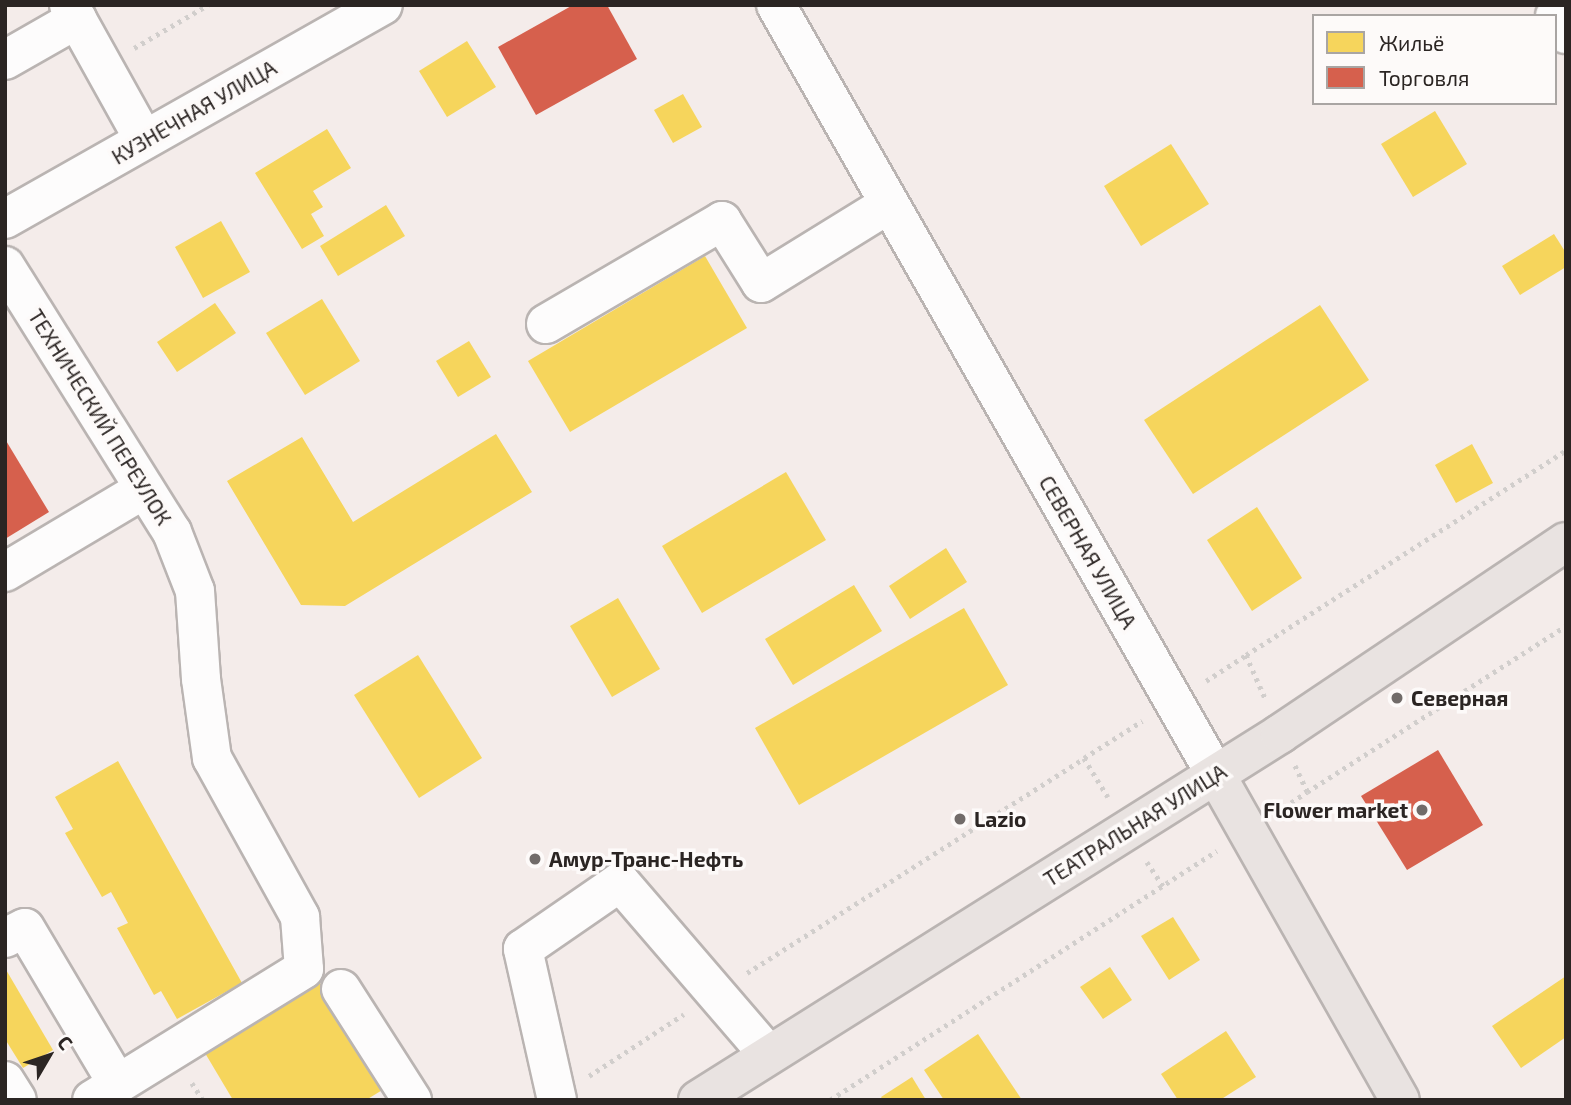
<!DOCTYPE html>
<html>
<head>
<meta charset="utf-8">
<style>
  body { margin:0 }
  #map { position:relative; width:1571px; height:1105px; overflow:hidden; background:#f4ecea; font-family:"Exo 2",sans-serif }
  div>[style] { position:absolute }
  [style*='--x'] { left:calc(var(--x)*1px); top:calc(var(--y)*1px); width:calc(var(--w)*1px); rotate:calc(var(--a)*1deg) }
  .homes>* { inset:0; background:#f6d55c }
  .shops>* { inset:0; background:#d6604d }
  .path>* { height:4.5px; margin-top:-2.25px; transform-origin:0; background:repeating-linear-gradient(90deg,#d1cecc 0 3.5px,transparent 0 8.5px) }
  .roads { filter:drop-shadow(2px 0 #bab4b2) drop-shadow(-2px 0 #bab4b2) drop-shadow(0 2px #bab4b2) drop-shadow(0 -2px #bab4b2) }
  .minor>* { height:38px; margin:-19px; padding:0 19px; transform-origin:19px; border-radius:19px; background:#fdfcfc }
  .major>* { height:38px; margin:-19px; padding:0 19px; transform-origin:19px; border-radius:19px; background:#e9e3e1 }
  .dots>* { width:19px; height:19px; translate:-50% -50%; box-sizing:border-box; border:4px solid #fdfaf9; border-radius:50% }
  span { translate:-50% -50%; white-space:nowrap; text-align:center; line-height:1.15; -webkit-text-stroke:7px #fdfaf9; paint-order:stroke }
  .street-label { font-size:21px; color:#2b2523 }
  .poi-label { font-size:21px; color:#2b2523; font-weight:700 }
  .left { translate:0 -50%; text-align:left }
  .right { translate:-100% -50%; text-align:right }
  .frame { position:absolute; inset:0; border:7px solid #2b2523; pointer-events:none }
  .legend { position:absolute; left:1312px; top:14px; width:245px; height:91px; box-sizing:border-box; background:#fdfaf9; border:2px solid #a9a5a3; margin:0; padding:9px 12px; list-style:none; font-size:21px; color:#2b2523 }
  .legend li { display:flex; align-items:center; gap:14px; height:35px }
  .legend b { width:35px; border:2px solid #a9a5a3 }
  .north { position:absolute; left:14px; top:1021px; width:70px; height:70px; -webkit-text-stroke:5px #fdfaf9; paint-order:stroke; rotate:51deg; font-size:19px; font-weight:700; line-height:28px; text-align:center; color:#2b2523 }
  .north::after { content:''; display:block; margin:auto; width:24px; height:32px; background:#2b2523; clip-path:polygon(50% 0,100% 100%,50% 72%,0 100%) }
</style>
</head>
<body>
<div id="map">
  <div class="homes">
    <div style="clip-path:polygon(467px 41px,496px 87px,447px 117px,419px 71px)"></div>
    <div style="clip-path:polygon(683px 94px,702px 127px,673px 143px,654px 110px)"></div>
    <div style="clip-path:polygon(1435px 111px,1467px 164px,1413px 197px,1381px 144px)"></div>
    <div style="clip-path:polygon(327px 129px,351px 168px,313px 191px,323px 207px,311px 214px,324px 236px,302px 249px,255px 173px)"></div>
    <div style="clip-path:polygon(1171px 144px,1209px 204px,1141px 246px,1104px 186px)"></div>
    <div style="clip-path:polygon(386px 205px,405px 236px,338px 276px,320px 246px)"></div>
    <div style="clip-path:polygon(221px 221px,250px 272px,203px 298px,175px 247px)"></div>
    <div style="clip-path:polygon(1554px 234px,1566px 253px,1566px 267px,1520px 295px,1502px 266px)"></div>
    <div style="clip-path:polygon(705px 256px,747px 328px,570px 432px,528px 361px)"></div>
    <div style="clip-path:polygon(322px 299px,360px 361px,305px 395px,266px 333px)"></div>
    <div style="clip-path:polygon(215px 303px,236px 333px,177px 372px,157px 342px)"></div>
    <div style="clip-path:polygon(1320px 305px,1369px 380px,1193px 494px,1144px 420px)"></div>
    <div style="clip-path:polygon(469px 341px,491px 377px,458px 397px,436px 361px)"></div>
    <div style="clip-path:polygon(496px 434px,532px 492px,345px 606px,301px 605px,227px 481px,302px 437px,353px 522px)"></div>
    <div style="clip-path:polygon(1472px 444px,1493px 483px,1456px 503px,1435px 465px)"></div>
    <div style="clip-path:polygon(786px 472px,826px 540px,702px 613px,662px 546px)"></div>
    <div style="clip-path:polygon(1257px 507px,1302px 578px,1252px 611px,1207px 540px)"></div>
    <div style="clip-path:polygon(946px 548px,967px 582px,910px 619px,889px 586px)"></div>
    <div style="clip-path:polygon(854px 585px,882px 631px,793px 685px,765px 639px)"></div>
    <div style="clip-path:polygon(618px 598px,660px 669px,612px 697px,570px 626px)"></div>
    <div style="clip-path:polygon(964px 608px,1008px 685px,799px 805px,755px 728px)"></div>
    <div style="clip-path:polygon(418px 655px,482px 758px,419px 798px,354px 695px)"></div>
    <div style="clip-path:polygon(118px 761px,242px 983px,177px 1019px,161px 991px,154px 995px,117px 928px,128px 923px,111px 892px,102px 897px,65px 833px,73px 829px,55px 797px)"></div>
    <div style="clip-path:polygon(1173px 917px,1200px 960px,1169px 980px,1141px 936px)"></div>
    <div style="clip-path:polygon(1110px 967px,1132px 1000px,1103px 1019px,1080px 987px)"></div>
    <div style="clip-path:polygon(5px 968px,53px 1050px,23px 1068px,5px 1039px)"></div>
    <div style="clip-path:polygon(1566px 976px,1566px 1037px,1521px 1068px,1492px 1026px)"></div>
    <div style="clip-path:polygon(317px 978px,384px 1089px,366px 1100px,233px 1100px,202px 1048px)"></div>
    <div style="clip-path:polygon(1226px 1031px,1256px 1077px,1220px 1100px,1178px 1100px,1161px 1074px)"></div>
    <div style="clip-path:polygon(978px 1034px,1022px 1100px,944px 1100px,924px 1070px)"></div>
    <div style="clip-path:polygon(912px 1077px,926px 1100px,883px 1100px,881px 1097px)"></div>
  </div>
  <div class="shops">
    <div style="clip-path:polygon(573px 5px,607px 5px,637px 59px,536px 115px,498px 47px)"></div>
    <div style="clip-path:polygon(5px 439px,49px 512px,5px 539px)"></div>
    <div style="clip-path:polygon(1438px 750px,1483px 825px,1407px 870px,1361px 796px)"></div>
  </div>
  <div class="path">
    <div style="--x:134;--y:48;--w:86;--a:-30.2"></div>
    <div style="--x:1246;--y:655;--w:380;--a:-32.6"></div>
    <div style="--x:1206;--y:681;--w:48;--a:-33"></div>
    <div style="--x:1246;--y:655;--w:49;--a:66"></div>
    <div style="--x:1084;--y:758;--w:69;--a:-32.5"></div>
    <div style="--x:1307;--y:792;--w:308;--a:-32.7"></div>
    <div style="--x:1277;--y:812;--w:36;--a:-34"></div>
    <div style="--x:1307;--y:792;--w:29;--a:-115"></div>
    <div style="--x:1147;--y:862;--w:29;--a:56"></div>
    <div style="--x:747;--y:973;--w:400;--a:-32.5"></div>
    <div style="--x:1084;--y:758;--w:46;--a:58.4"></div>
    <div style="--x:589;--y:1076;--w:113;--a:-33.1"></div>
    <div style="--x:192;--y:1083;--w:20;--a:57"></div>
    <div style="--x:830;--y:1100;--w:460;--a:-32.8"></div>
  </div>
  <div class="roads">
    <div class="minor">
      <div style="--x:69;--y:5;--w:154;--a:60.9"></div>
      <div style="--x:776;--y:5;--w:887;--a:60.26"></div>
      <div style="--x:1555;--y:16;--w:21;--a:59"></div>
      <div style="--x:5;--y:60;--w:83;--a:-29.7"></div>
      <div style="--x:5;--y:219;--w:434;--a:-29.5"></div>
      <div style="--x:5;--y:266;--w:314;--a:57.9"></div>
      <div style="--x:172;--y:532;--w:63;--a:68.7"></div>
      <div style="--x:195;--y:591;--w:88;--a:86.1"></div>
      <div style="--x:201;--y:679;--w:80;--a:82.1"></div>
      <div style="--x:212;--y:758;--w:182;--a:61"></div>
      <div style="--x:300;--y:917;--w:52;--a:85.6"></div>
      <div style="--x:304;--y:969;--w:249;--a:148.3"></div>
      <div style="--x:546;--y:324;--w:204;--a:-30.3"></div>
      <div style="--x:722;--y:221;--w:73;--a:57.8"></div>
      <div style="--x:761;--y:283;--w:150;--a:-31.7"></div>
      <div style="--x:5;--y:572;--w:162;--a:-30.8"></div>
      <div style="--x:5;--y:938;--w:22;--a:-27"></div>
      <div style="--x:25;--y:928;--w:180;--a:59.3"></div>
      <div style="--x:341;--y:989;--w:132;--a:57.4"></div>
      <div style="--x:5;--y:1081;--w:22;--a:58"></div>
      <div style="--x:557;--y:1100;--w:155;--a:-102.7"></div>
      <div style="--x:523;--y:949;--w:118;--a:-34.6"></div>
      <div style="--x:620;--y:882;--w:228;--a:49.3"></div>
    </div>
    <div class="major">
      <div style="--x:1216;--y:775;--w:373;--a:60.5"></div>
      <div style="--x:698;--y:1100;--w:688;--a:-32.16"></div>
      <div style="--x:1280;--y:734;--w:344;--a:-33.9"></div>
    </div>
  </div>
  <div class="dots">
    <div style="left:1397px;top:698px;background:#716b69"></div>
    <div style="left:1422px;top:810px;background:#716b69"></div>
    <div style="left:960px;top:819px;background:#716b69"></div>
    <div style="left:535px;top:859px;background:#716b69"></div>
  </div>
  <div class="street-label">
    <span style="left:194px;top:112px;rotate:-30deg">КУЗНЕЧНАЯ УЛИЦА</span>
    <span style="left:100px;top:417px;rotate:58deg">ТЕХНИЧЕСКИЙ ПЕРЕУЛОК</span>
    <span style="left:1088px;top:552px;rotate:60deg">СЕВЕРНАЯ УЛИЦА</span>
    <span style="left:1135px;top:825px;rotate:-32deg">ТЕАТРАЛЬНАЯ УЛИЦА</span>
  </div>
  <div class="poi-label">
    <span class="left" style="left:1411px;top:698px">Северная</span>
    <span class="right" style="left:1408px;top:810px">Flower market</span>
    <span class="left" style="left:974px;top:819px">Lazio</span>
    <span class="left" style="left:549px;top:859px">Амур-Транс-Нефть</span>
  </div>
  <div class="frame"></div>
  <ul class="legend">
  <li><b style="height:19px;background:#f6d55c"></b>Жильё</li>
  <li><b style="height:19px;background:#d6604d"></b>Торговля</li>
  </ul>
  <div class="north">С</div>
</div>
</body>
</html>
